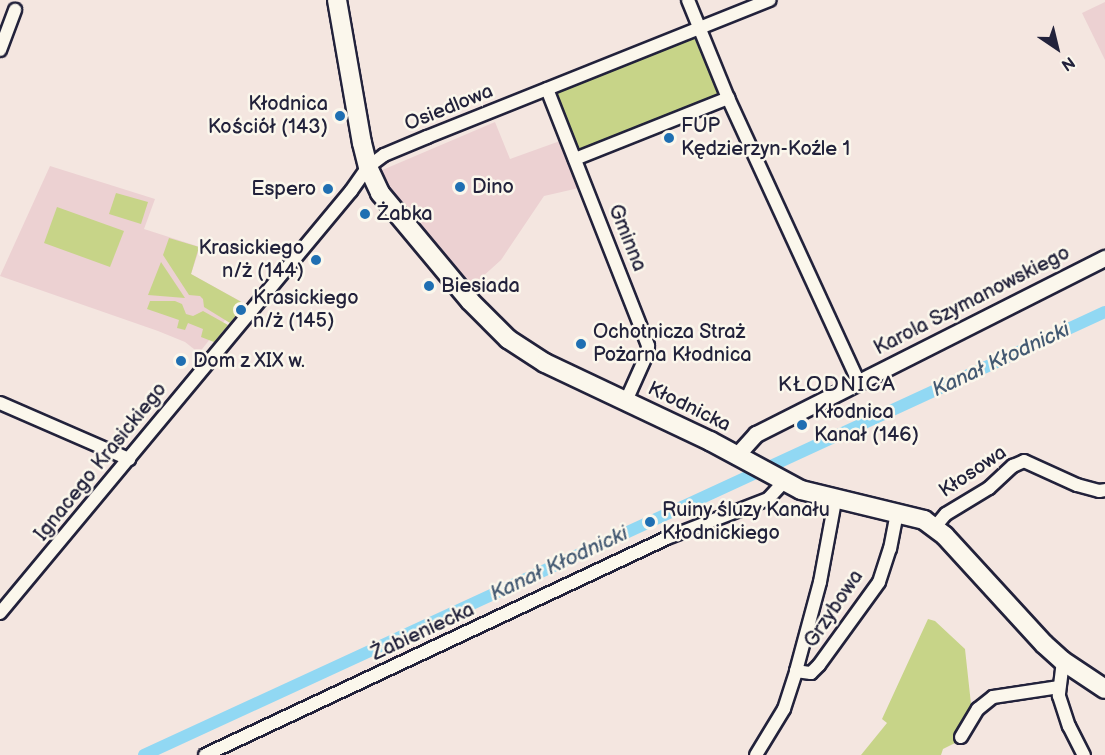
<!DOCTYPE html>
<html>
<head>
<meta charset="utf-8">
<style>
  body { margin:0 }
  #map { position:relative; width:1105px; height:755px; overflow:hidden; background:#f4e6e0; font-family:"Balsamiq Sans",sans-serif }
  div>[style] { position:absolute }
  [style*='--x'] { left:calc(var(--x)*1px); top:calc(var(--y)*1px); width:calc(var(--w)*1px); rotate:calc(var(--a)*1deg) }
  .built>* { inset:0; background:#ecd1d2 }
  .green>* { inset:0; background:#c7d488 }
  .canal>* { height:12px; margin:-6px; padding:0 6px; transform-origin:6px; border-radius:6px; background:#91d8f3 }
  .roads { filter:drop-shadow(2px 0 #22223b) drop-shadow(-2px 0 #22223b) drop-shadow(0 2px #22223b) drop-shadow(0 -2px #22223b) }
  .minor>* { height:12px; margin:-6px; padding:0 6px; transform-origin:6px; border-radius:6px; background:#fbf7ec }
  .tertiary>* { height:15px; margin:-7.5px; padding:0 7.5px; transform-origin:7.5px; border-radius:7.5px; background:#fbf7ec }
  .secondary>* { height:18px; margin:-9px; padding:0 9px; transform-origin:9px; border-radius:9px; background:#fbf7ec }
  .dots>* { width:16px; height:16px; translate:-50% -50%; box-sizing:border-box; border:3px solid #fbf7ec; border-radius:50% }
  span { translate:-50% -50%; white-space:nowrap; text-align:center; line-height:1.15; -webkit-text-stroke:5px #fbf7ec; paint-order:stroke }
  .poi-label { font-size:20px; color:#22223b }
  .right { translate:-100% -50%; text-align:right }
  .left { translate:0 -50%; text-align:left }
  .street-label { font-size:20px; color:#22223b }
  .water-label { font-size:21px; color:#435972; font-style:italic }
  .neighbourhood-label { font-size:21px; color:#22223b; letter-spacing:1.5px }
  .north { position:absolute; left:1027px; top:18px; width:60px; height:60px; -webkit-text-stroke:4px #fbf7ec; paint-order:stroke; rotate:145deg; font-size:16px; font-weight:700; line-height:24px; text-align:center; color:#22223b }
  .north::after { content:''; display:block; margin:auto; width:21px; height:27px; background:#22223b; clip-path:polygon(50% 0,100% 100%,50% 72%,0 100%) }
</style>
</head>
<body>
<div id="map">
  <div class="built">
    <div style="clip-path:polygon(1105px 2px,1105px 60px,1082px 13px)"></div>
    <div style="clip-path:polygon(495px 122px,510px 159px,560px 141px,579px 188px,544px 196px,501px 260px,471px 287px,394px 196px,380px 171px)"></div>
    <div style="clip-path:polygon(50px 166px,155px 199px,144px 229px,200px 247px,191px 274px,240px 301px,199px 353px,185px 342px,158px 331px,0 276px)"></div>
  </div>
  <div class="green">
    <div style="clip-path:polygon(694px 37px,719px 96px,578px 152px,556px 98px,558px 91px)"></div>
    <div style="clip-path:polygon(116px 193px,148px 202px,141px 224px,109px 214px)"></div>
    <div style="clip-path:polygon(57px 207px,124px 231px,110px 267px,44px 243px)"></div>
    <div style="clip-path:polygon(169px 238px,199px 247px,191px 274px,245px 304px,230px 323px,204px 307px,203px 299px,200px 296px,189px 295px,163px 255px)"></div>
    <div style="clip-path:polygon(161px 262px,185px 298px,148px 295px)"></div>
    <div style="clip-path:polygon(150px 301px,175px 301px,182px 304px,186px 314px,193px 316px,203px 311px,228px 325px,214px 342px,201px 337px,203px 329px,188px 323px,185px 330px,177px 328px,179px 320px,147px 309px)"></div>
    <div style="clip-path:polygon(928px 619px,935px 621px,965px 649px,971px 704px,955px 743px,943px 749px,941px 755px,861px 755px,887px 723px,882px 719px)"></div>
  </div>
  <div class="canal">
    <div style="--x:144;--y:755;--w:1058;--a:-24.75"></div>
  </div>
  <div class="roads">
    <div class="minor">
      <div style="--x:688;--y:0;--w:106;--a:67.8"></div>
      <div style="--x:728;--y:98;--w:311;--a:65.3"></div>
      <div style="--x:0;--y:50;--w:43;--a:-69.4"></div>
      <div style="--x:547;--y:89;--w:276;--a:68.5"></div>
      <div style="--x:648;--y:346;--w:8;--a:97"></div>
      <div style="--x:647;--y:354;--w:51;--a:114.1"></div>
      <div style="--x:575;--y:159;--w:165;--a:-21.7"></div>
      <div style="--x:0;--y:403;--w:141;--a:23.5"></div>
      <div style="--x:935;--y:527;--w:17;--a:-50"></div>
      <div style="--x:946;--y:514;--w:50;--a:-31.2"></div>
      <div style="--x:989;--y:488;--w:33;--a:-43"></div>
      <div style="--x:1013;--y:466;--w:12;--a:-24"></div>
      <div style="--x:1024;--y:461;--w:58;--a:24.4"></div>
      <div style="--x:1077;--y:485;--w:23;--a:15"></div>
      <div style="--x:1099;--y:491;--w:6;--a:-9"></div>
      <div style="--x:0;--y:613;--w:549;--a:-50.25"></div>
      <div style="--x:351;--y:191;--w:29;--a:-55"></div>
      <div style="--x:368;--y:167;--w:20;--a:-37"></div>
      <div style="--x:384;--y:155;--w:47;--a:-22.7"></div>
      <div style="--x:427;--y:137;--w:369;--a:-21.8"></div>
      <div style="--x:1063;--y:661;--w:35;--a:97"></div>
      <div style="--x:1059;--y:696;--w:32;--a:72"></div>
      <div style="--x:1069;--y:726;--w:33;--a:63"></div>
      <div style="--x:796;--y:671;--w:92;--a:-74.9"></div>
      <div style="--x:820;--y:582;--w:82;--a:-79.5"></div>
      <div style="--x:961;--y:737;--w:33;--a:-59"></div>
      <div style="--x:978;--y:709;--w:19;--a:-39"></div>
      <div style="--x:993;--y:697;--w:67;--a:-8.6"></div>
      <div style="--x:205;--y:755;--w:510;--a:-25.16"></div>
      <div style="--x:667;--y:538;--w:108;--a:-21.1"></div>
      <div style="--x:768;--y:499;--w:23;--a:-47"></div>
      <div style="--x:756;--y:755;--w:54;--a:-58.7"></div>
      <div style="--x:784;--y:709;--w:40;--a:-72"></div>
      <div style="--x:796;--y:671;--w:15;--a:8"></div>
      <div style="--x:811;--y:673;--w:11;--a:-45"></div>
      <div style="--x:819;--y:665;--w:102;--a:-54.1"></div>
      <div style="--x:879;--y:582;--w:35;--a:-72"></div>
      <div style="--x:890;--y:549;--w:37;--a:-79"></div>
    </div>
    <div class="tertiary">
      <div style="--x:736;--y:456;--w:30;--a:-48"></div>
      <div style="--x:756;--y:434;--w:391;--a:-26.8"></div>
    </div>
    <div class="secondary">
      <div style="--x:337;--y:0;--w:145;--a:80.1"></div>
      <div style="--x:362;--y:143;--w:25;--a:76"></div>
      <div style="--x:368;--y:167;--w:29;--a:65"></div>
      <div style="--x:380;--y:193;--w:141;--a:50.2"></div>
      <div style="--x:470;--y:301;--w:54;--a:45"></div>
      <div style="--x:508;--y:339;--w:44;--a:33"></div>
      <div style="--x:545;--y:363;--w:183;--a:25.3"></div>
      <div style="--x:710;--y:441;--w:103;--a:28.3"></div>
      <div style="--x:801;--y:490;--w:127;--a:13.7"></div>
      <div style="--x:924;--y:520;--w:26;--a:37"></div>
      <div style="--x:945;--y:536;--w:147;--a:47.5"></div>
      <div style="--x:1044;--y:644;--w:25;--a:42"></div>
      <div style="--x:1063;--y:661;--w:50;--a:33.7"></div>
    </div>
  </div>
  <div class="dots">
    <div style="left:340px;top:116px;background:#1f6fb2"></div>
    <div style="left:669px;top:138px;background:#1f6fb2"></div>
    <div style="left:460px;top:187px;background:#1f6fb2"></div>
    <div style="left:328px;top:189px;background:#1f6fb2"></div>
    <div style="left:365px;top:214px;background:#1f6fb2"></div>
    <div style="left:316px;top:260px;background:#1f6fb2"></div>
    <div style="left:429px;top:286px;background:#1f6fb2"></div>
    <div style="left:241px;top:310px;background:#1f6fb2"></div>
    <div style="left:581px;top:344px;background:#1f6fb2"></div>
    <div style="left:181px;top:361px;background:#1f6fb2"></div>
    <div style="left:802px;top:425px;background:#1f6fb2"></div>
    <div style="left:650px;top:522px;background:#1f6fb2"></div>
  </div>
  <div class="poi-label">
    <span class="right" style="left:328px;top:116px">Kłodnica<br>Kościół (143)</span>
    <span class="left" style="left:681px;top:138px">FUP<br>Kędzierzyn-Koźle 1</span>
    <span class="left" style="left:472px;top:187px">Dino</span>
    <span class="right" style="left:316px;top:189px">Espero</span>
    <span class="left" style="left:377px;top:214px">Żabka</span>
    <span class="right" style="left:304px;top:260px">Krasickiego<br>n/ż (144)</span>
    <span class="left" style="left:441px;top:286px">Biesiada</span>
    <span class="left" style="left:253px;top:310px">Krasickiego<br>n/ż (145)</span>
    <span class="left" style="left:593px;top:344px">Ochotnicza Straż<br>Pożarna Kłodnica</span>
    <span class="left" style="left:193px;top:361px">Dom z XIX w.</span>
    <span class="left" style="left:814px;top:424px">Kłodnica<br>Kanał (146)</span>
    <span class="left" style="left:662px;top:522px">Ruiny śluzy Kanału<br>Kłodnickiego</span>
  </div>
  <div class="street-label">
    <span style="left:449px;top:108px;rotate:-22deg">Osiedlowa</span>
    <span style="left:627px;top:238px;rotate:68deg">Gminna</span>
    <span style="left:972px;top:301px;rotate:-27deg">Karola Szymanowskiego</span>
    <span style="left:689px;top:407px;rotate:26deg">Kłodnicka</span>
    <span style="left:101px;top:462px;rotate:-51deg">Ignacego Krasickiego</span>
    <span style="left:973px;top:472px;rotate:-34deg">Kłosowa</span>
    <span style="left:834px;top:609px;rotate:-56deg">Grzybowa</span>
    <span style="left:423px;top:632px;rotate:-25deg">Żabieniecka</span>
  </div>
  <div class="water-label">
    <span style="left:1001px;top:360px;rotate:-25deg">Kanał Kłodnicki</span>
    <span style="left:559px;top:564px;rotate:-25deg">Kanał Kłodnicki</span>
  </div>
  <div class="neighbourhood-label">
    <span style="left:837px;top:385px">KŁODNICA</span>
  </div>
  <div class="north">N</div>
</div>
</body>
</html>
